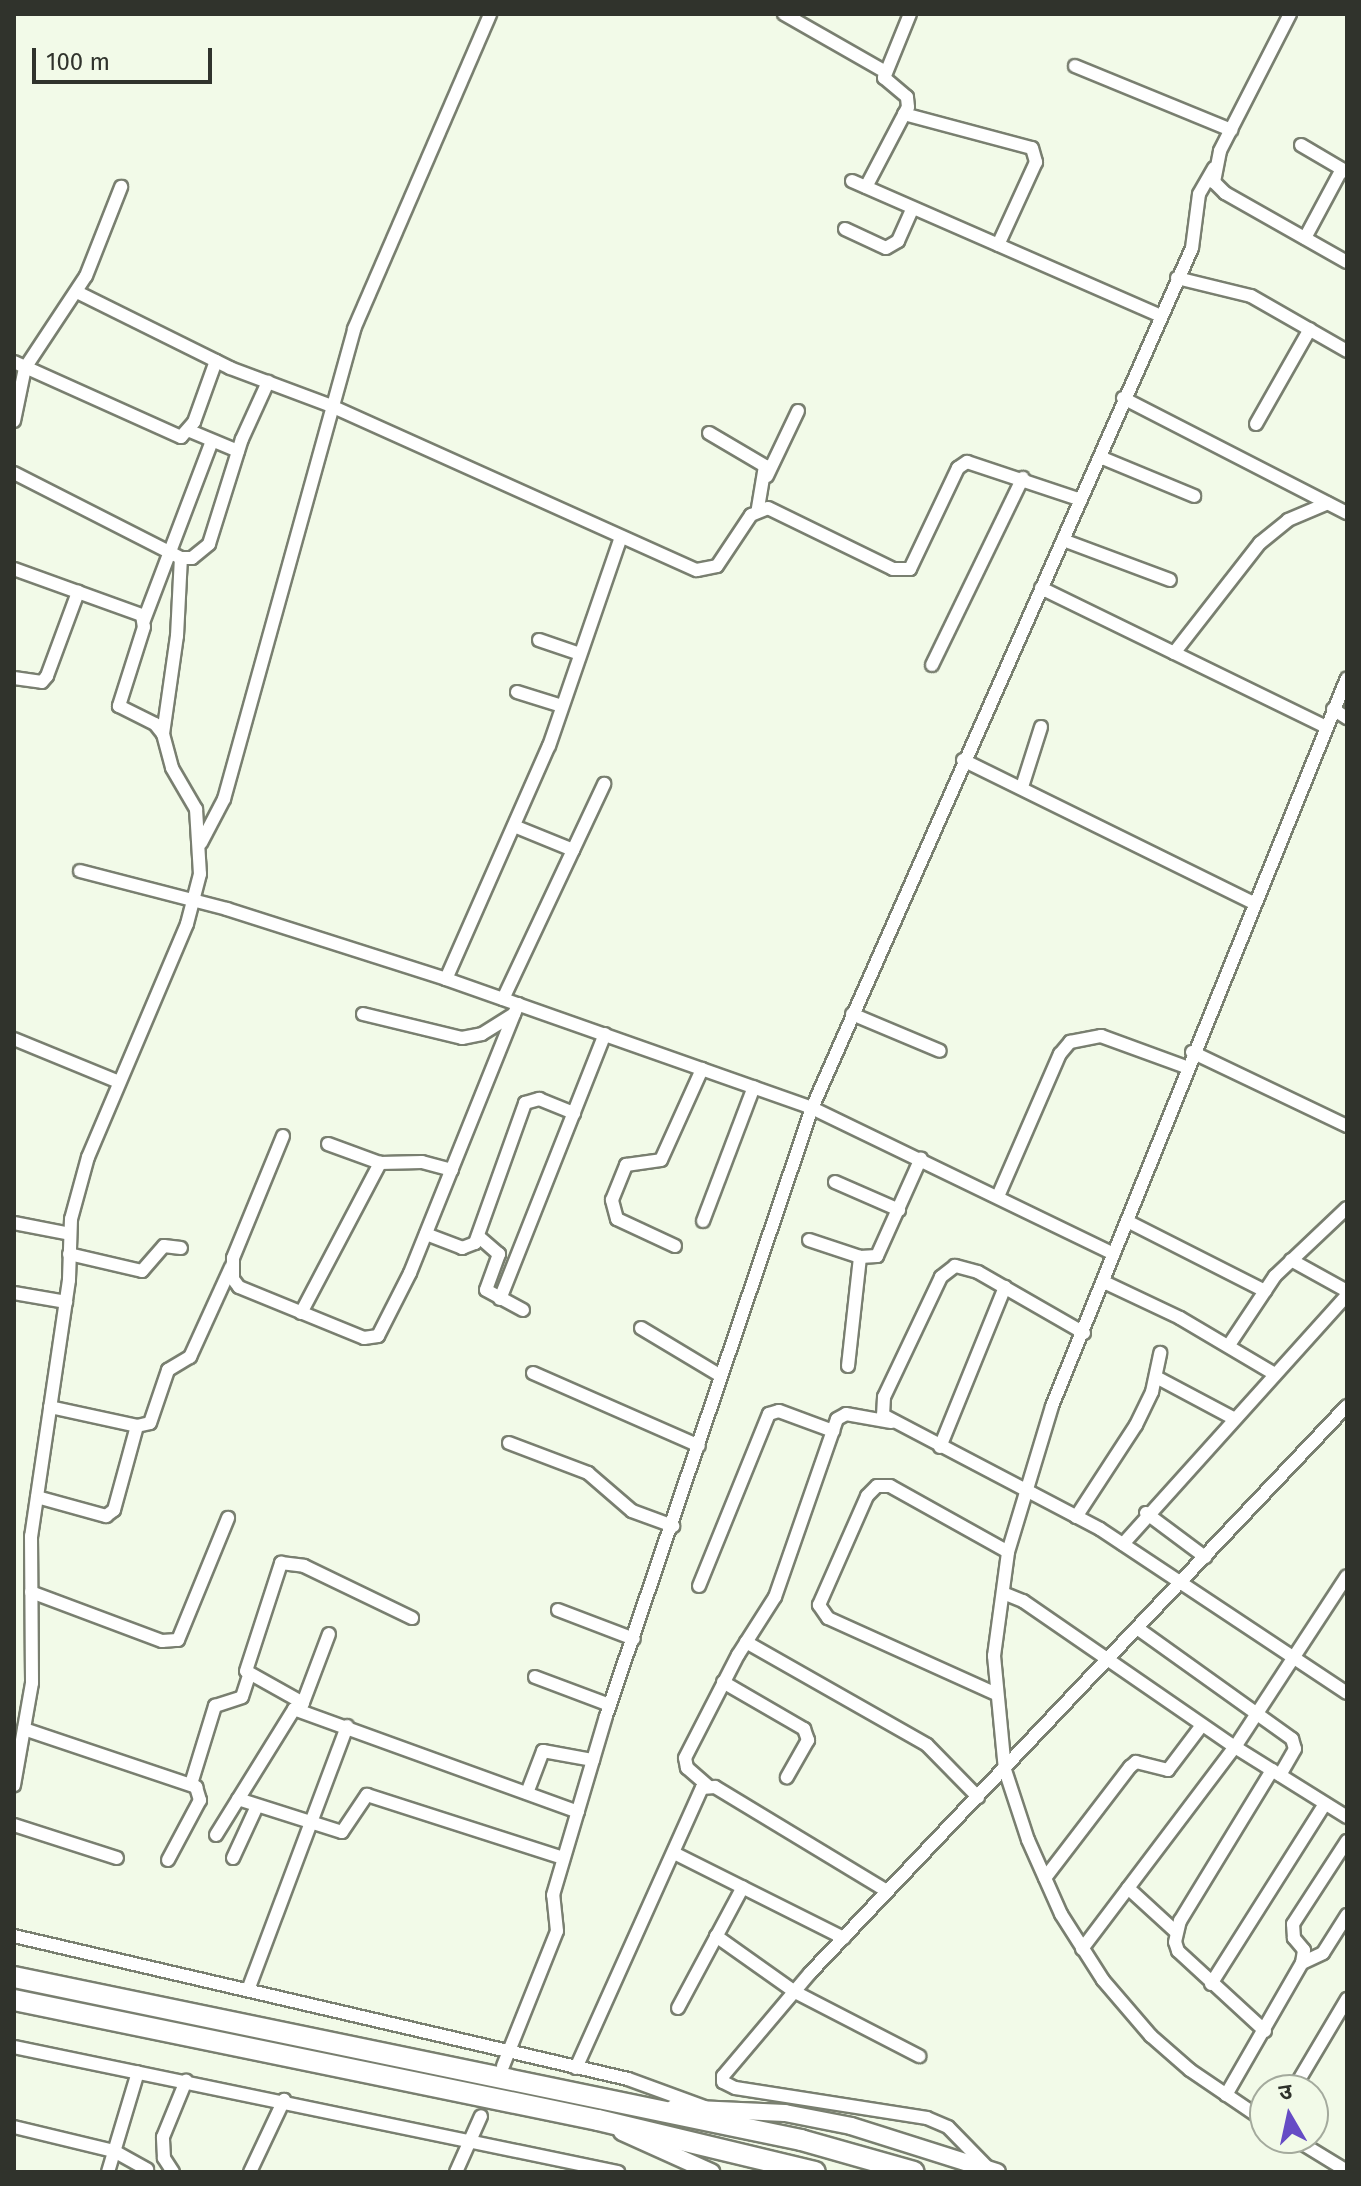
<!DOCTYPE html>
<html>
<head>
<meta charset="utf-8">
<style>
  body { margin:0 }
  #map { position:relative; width:1361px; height:2186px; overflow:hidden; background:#f2fae8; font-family:"Fira Sans","Noto Sans Devanagari",sans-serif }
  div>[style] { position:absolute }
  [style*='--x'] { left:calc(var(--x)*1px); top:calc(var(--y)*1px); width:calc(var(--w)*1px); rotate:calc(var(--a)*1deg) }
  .roads { filter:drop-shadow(2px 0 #797f70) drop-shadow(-2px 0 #797f70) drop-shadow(0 2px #797f70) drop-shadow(0 -2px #797f70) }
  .minor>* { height:12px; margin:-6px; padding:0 6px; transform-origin:6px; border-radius:6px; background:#fff }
  .secondary>* { height:16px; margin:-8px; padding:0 8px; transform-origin:8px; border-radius:8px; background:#fff }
  .trunk>* { height:20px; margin:-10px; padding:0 10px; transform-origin:10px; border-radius:10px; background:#fff }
  span { translate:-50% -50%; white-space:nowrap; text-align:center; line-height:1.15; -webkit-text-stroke:7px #f2fae8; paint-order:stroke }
  .frame { position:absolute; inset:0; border:16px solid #30332c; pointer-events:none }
  .north { position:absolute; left:1249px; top:2074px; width:80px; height:80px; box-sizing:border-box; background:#f2fae8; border:2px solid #a4aa9d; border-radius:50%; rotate:351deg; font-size:22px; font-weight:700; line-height:32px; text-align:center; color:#30332c }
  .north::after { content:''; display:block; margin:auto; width:28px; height:36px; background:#664cc5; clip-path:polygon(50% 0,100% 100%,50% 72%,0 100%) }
  .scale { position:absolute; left:32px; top:48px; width:180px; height:36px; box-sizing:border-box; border:4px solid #30332c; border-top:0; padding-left:10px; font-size:24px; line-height:28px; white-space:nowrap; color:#30332c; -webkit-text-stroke:6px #f2fae8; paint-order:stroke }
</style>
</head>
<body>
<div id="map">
  <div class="roads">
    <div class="minor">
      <div style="--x:784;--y:14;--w:115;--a:29.7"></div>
      <div style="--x:1290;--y:14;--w:154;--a:117.1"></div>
      <div style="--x:1220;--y:151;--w:32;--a:101"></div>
      <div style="--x:1214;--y:182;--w:16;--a:45"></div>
      <div style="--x:1225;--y:193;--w:140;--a:29.5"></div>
      <div style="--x:1075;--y:66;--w:169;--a:22.3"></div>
      <div style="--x:904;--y:114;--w:132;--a:14.9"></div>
      <div style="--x:1032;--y:148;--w:15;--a:74"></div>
      <div style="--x:1036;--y:162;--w:91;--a:114.6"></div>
      <div style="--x:1301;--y:145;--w:53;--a:30.4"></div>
      <div style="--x:852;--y:181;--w:334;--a:23.6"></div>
      <div style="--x:866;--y:187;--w:90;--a:-62.3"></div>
      <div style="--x:908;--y:107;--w:10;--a:-96"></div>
      <div style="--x:907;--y:97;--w:30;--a:-140"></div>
      <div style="--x:884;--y:78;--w:69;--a:-67.9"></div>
      <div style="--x:845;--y:229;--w:45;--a:24.9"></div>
      <div style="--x:886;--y:248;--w:14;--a:-30"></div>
      <div style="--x:898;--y:241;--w:36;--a:-66"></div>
      <div style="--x:1305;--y:238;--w:78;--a:-61.8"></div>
      <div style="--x:1177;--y:278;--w:76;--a:13.7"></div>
      <div style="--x:1251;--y:296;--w:111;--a:29.8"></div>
      <div style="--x:77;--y:292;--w:171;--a:26.4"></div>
      <div style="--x:230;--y:368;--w:106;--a:20.5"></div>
      <div style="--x:329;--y:405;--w:403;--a:24.2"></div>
      <div style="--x:697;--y:570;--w:20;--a:-11"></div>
      <div style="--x:717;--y:566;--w:61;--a:-56.3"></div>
      <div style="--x:751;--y:515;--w:18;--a:-22"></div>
      <div style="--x:768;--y:508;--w:139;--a:26"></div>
      <div style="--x:893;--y:569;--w:17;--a:0"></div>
      <div style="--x:910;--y:569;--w:112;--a:-64.6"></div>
      <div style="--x:958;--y:468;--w:11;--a:-34"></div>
      <div style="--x:967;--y:462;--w:120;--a:18.4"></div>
      <div style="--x:14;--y:362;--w:183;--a:24.2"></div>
      <div style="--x:181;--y:437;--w:20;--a:-49"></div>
      <div style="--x:194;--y:422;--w:65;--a:-70.2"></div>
      <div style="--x:1123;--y:398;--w:252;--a:27.2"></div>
      <div style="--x:14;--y:421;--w:54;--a:-78.3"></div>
      <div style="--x:25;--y:368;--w:110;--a:-56.5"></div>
      <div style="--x:86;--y:276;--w:96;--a:-68.5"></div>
      <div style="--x:1256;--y:424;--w:109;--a:-60.4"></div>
      <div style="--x:190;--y:431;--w:52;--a:22.6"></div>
      <div style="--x:709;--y:433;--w:65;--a:30.5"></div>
      <div style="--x:765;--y:466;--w:43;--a:99.5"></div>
      <div style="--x:1100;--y:457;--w:102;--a:22.5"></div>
      <div style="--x:14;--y:473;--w:187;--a:27"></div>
      <div style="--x:181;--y:558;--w:11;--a:0"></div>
      <div style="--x:192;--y:558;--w:22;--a:-39"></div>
      <div style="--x:209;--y:544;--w:110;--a:-72.6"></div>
      <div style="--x:242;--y:439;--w:63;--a:-65.5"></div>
      <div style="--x:767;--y:476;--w:72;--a:-64.5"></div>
      <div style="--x:1063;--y:540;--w:114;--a:20.5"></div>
      <div style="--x:14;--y:569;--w:136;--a:19.8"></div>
      <div style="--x:142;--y:615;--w:12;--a:81"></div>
      <div style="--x:144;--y:627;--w:83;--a:107.6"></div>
      <div style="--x:119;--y:706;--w:40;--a:26.6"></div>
      <div style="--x:155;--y:724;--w:13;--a:51"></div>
      <div style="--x:163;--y:734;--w:35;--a:75"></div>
      <div style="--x:172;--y:768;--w:48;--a:59.7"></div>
      <div style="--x:196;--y:809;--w:65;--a:86.5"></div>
      <div style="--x:200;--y:874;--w:52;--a:104.6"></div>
      <div style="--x:187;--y:924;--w:253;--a:113"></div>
      <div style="--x:88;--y:1157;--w:64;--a:105.3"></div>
      <div style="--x:71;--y:1219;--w:61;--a:91.9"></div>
      <div style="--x:69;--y:1280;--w:259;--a:98.4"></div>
      <div style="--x:31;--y:1536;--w:147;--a:89.6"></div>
      <div style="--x:32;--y:1683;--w:104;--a:100"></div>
      <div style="--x:1041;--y:588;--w:317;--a:26"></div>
      <div style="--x:144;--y:620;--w:191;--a:-69.2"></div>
      <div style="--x:539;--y:640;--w:43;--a:18.9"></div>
      <div style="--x:1174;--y:653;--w:140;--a:-52"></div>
      <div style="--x:1260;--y:543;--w:36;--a:-39"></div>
      <div style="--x:1288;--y:520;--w:43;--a:-23"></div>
      <div style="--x:932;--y:665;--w:208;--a:-64.1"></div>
      <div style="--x:14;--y:678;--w:28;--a:8"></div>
      <div style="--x:42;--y:682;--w:8;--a:-50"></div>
      <div style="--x:47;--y:676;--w:90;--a:-69.7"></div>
      <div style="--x:517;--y:692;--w:47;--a:17.3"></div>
      <div style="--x:1333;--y:709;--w:17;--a:33"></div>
      <div style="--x:163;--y:734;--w:99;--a:-81.9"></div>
      <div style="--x:177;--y:636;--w:78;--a:-87.1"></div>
      <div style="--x:963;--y:760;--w:323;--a:26.2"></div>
      <div style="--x:1022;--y:787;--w:63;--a:-72.4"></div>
      <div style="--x:514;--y:826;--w:64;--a:22.1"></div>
      <div style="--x:201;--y:843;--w:50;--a:-62.4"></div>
      <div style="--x:224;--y:799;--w:488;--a:-74.5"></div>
      <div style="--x:354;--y:329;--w:343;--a:-66.6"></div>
      <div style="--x:80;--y:871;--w:152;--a:14.5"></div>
      <div style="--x:227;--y:909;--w:230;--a:17.7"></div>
      <div style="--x:446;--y:979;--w:388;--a:19.4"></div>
      <div style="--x:812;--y:1108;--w:335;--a:25.8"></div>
      <div style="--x:446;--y:979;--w:255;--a:-66.2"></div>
      <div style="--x:549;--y:746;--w:221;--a:-71"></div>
      <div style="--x:503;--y:999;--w:238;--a:-64.8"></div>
      <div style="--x:363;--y:1014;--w:102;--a:13.6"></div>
      <div style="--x:462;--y:1038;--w:20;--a:-11"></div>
      <div style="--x:482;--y:1034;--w:38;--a:-32"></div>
      <div style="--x:852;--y:1014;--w:95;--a:22.8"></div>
      <div style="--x:14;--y:1039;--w:113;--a:22.3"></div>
      <div style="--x:1192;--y:1052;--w:172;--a:25.5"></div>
      <div style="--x:283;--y:1136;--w:132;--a:112.3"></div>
      <div style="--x:233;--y:1258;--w:21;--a:90"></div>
      <div style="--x:233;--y:1279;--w:10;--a:53"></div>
      <div style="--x:239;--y:1287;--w:135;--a:22.2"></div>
      <div style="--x:364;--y:1338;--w:14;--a:-8"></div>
      <div style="--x:378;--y:1336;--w:71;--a:-63.1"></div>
      <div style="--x:410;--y:1273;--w:290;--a:-68.1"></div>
      <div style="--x:328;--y:1144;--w:55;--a:20.1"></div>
      <div style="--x:380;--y:1163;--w:42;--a:-1.4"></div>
      <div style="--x:422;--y:1162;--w:31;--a:15"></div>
      <div style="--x:835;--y:1182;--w:70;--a:23.6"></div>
      <div style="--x:999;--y:1194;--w:153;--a:-66.5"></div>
      <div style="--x:1060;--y:1054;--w:16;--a:-50"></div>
      <div style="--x:1070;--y:1042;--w:32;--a:-11"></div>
      <div style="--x:1101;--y:1036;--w:90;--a:20"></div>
      <div style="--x:703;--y:1221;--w:143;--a:-69.2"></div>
      <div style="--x:1127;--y:1221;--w:155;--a:26.9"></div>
      <div style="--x:14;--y:1223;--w:57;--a:11.1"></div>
      <div style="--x:426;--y:1234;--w:39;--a:21"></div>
      <div style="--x:462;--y:1248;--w:14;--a:-21"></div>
      <div style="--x:475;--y:1243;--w:149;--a:-70.3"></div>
      <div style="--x:525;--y:1103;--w:15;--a:-16"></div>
      <div style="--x:539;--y:1099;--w:38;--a:22"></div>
      <div style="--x:478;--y:1236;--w:28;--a:41"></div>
      <div style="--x:499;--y:1254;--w:38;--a:110"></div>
      <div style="--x:486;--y:1290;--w:42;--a:28.4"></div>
      <div style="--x:809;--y:1240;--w:54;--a:18.4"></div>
      <div style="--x:860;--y:1257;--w:17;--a:-3"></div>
      <div style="--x:877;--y:1256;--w:107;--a:-65.8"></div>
      <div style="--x:675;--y:1246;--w:64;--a:-155"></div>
      <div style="--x:617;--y:1219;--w:20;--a:-105"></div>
      <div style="--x:612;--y:1200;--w:38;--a:-68"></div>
      <div style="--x:626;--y:1165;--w:35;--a:-8"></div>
      <div style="--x:661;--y:1160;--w:100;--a:-65.7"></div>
      <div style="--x:69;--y:1254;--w:75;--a:13.1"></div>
      <div style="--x:142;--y:1271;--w:33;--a:-49"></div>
      <div style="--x:164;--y:1246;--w:17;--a:7"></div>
      <div style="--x:1291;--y:1260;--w:64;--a:29"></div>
      <div style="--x:1104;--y:1282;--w:84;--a:25.3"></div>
      <div style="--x:1180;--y:1318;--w:108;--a:30.6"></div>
      <div style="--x:14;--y:1293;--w:53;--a:9.8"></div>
      <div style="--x:500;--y:1299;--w:285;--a:-68.4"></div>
      <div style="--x:301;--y:1313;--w:170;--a:-62.2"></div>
      <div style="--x:641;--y:1328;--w:93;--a:31"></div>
      <div style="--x:1084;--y:1333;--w:122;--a:-150.1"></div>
      <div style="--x:978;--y:1272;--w:24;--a:-165"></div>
      <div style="--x:955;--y:1266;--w:18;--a:142"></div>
      <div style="--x:941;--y:1277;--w:133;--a:115.4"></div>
      <div style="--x:884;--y:1397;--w:18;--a:93"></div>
      <div style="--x:883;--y:1415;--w:245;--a:27.7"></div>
      <div style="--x:1100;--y:1529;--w:296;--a:33.6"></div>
      <div style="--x:1229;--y:1345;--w:83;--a:-56.3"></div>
      <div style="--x:1275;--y:1276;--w:99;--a:-43.4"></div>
      <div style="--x:848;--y:1366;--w:110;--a:-83.7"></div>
      <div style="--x:533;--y:1373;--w:181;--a:23.7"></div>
      <div style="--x:1156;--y:1377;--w:87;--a:28"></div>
      <div style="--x:50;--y:1407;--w:89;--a:12.3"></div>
      <div style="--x:137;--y:1426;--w:13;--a:-13"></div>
      <div style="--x:150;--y:1423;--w:56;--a:-71.2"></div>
      <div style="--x:168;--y:1370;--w:26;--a:-31"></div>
      <div style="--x:190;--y:1357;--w:99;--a:-65.5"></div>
      <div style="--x:509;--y:1443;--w:85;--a:20.8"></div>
      <div style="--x:588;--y:1473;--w:58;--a:40.8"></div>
      <div style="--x:632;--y:1511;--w:44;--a:20.1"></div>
      <div style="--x:940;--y:1447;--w:173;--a:-67.9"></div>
      <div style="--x:37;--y:1497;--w:72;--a:15.4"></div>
      <div style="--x:106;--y:1516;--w:10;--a:-37"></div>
      <div style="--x:114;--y:1510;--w:87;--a:-74.7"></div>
      <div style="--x:1146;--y:1513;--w:74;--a:36.7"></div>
      <div style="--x:1076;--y:1517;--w:110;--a:-56.9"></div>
      <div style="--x:1136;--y:1425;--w:37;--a:-64"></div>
      <div style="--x:1152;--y:1392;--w:40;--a:-78"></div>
      <div style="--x:1123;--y:1544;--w:335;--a:-48"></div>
      <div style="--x:699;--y:1586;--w:186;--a:-67.9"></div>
      <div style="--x:769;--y:1414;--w:10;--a:-17"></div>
      <div style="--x:779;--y:1411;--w:58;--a:20.3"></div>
      <div style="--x:31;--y:1592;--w:140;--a:20.5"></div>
      <div style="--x:162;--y:1641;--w:16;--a:-4"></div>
      <div style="--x:178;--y:1640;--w:132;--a:-67.7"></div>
      <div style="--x:1003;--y:1593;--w:22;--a:22"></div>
      <div style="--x:1023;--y:1601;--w:257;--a:34.6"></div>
      <div style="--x:1235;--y:1747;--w:132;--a:32"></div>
      <div style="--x:558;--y:1610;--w:81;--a:20.9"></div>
      <div style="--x:1137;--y:1628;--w:191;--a:35.6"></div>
      <div style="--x:1292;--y:1739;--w:10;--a:73"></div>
      <div style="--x:1295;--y:1749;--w:30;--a:120"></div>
      <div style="--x:746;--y:1642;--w:208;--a:29.6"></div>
      <div style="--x:927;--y:1745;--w:73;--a:45.6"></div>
      <div style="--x:535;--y:1677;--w:80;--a:20.5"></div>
      <div style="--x:723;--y:1682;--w:94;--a:30.1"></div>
      <div style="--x:804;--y:1729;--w:12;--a:70"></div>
      <div style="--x:808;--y:1740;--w:43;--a:119.6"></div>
      <div style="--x:994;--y:1693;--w:182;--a:-155.7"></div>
      <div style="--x:828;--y:1618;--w:16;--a:-125"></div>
      <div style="--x:819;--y:1605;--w:119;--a:-66.2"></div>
      <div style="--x:867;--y:1496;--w:14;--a:-45"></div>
      <div style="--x:877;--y:1486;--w:13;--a:0"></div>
      <div style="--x:890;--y:1486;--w:135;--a:29.2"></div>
      <div style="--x:303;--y:1703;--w:65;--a:-150.7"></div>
      <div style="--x:246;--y:1671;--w:114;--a:-72"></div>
      <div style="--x:281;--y:1563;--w:23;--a:7"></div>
      <div style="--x:304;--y:1566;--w:120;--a:25.7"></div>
      <div style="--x:301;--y:1708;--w:79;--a:-69.3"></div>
      <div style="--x:24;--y:1729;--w:182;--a:18.6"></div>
      <div style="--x:196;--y:1787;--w:14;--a:73"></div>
      <div style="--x:200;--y:1800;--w:68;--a:118.1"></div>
      <div style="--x:191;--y:1784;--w:82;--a:-72.9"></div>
      <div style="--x:215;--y:1706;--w:28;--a:-18"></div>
      <div style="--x:242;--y:1697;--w:22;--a:-72"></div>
      <div style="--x:708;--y:1786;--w:28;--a:-139"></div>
      <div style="--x:687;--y:1768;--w:10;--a:-101"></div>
      <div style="--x:685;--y:1758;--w:116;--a:-62.8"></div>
      <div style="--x:738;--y:1655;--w:69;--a:-57.5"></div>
      <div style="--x:775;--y:1597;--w:188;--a:-70.8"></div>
      <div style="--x:837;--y:1419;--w:10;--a:-29"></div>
      <div style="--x:846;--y:1414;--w:46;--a:10.1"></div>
      <div style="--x:527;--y:1793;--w:45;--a:-69.1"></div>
      <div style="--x:543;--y:1751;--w:51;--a:10.2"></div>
      <div style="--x:238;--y:1799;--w:109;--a:17.6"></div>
      <div style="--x:342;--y:1832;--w:45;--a:-56"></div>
      <div style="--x:367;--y:1795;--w:206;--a:17.8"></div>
      <div style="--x:14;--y:1825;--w:108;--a:17.8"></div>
      <div style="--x:216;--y:1835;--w:148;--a:-58.2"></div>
      <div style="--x:294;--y:1709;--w:302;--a:19.9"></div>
      <div style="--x:674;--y:1853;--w:190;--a:26.6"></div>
      <div style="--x:233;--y:1858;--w:57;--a:-65.2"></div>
      <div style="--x:1045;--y:1878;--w:140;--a:-52.6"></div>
      <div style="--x:1130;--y:1767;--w:8;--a:-40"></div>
      <div style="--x:1136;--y:1762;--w:33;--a:14"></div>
      <div style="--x:1168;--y:1770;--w:56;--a:-52.9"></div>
      <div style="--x:1128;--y:1888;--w:65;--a:42.5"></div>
      <div style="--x:14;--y:1936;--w:630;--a:13.11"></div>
      <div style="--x:628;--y:2079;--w:82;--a:20"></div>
      <div style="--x:716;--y:1936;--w:97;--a:35.3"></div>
      <div style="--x:795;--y:1992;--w:140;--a:27.3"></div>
      <div style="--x:1082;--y:1949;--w:253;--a:-52.9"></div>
      <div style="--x:1235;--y:1747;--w:204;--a:-56.8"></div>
      <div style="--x:1302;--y:1963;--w:23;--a:-25"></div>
      <div style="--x:1323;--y:1953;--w:45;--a:-57.7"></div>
      <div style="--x:1211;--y:1984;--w:213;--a:-57.7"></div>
      <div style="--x:248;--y:1990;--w:282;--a:-69.4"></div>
      <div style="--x:678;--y:2008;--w:137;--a:-61.8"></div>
      <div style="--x:1265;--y:2031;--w:118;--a:-137.4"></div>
      <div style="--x:1178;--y:1951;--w:9;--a:-108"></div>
      <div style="--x:1175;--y:1942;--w:22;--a:-77"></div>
      <div style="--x:1180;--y:1921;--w:177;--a:-58.6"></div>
      <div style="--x:14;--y:2047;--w:617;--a:11.69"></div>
      <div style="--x:503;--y:2066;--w:145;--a:-68.2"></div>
      <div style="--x:557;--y:1931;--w:36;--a:-96"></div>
      <div style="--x:553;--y:1895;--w:187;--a:-73.5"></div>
      <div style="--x:606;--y:1716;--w:642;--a:-71.28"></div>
      <div style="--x:812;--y:1108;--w:940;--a:-66.16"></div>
      <div style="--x:1192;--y:248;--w:54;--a:-82.6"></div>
      <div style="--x:1199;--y:194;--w:30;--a:-60"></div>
      <div style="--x:576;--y:2068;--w:307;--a:-65.8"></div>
      <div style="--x:702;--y:1788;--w:13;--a:-4"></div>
      <div style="--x:715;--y:1787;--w:201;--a:31.2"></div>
      <div style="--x:1293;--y:2090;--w:106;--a:-59.3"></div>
      <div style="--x:1226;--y:2095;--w:152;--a:-60.1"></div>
      <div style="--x:1302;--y:1963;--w:13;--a:-81"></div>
      <div style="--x:1304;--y:1950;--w:16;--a:-130"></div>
      <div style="--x:1294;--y:1938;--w:14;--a:-94"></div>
      <div style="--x:1293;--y:1924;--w:99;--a:-57"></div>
      <div style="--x:1265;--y:2121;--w:91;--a:-145.8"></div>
      <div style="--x:1190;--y:2070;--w:52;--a:-138.9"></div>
      <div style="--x:1151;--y:2036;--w:74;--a:-130.6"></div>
      <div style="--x:1103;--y:1980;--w:78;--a:-122.5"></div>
      <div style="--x:1061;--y:1914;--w:81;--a:-114"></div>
      <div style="--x:1028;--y:1840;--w:74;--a:-108.2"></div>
      <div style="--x:1005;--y:1770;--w:115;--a:-95.5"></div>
      <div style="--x:994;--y:1656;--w:105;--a:-82.3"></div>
      <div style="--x:1008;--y:1552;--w:152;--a:-73.2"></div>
      <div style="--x:1052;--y:1406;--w:785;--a:-67.94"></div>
      <div style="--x:14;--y:2127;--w:103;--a:13.5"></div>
      <div style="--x:114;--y:2151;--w:38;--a:29"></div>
      <div style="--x:1293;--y:2138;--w:63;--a:31.4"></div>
      <div style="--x:988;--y:2168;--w:57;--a:-134.3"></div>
      <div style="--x:948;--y:2127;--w:23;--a:-157"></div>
      <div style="--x:927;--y:2118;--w:194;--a:-171.1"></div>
      <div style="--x:735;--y:2088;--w:13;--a:-153"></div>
      <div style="--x:723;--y:2082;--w:6;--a:-90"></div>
      <div style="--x:723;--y:2076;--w:135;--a:-49.8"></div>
      <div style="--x:810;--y:1973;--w:781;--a:-46.56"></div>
      <div style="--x:108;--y:2172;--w:104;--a:-73.3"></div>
      <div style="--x:173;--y:2172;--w:17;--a:-123"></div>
      <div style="--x:164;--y:2158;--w:21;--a:-93"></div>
      <div style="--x:163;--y:2137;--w:61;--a:-67.7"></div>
      <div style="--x:250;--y:2172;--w:80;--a:-64.7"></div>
      <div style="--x:456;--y:2172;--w:61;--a:-65.9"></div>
    </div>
    <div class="secondary">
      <div style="--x:674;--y:2108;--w:111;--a:2.6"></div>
      <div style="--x:785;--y:2113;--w:67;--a:11.1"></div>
      <div style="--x:851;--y:2126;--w:153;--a:17.5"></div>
      <div style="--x:622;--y:2132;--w:98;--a:24.2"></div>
    </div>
    <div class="trunk">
      <div style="--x:14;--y:1977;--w:804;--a:11.7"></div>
      <div style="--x:801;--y:2140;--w:117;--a:15.8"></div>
      <div style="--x:14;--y:2000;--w:596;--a:11.61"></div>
      <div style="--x:598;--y:2120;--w:223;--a:13.5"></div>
    </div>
  </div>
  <div class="frame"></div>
  <div class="north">उ</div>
  <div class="scale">100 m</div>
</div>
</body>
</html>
